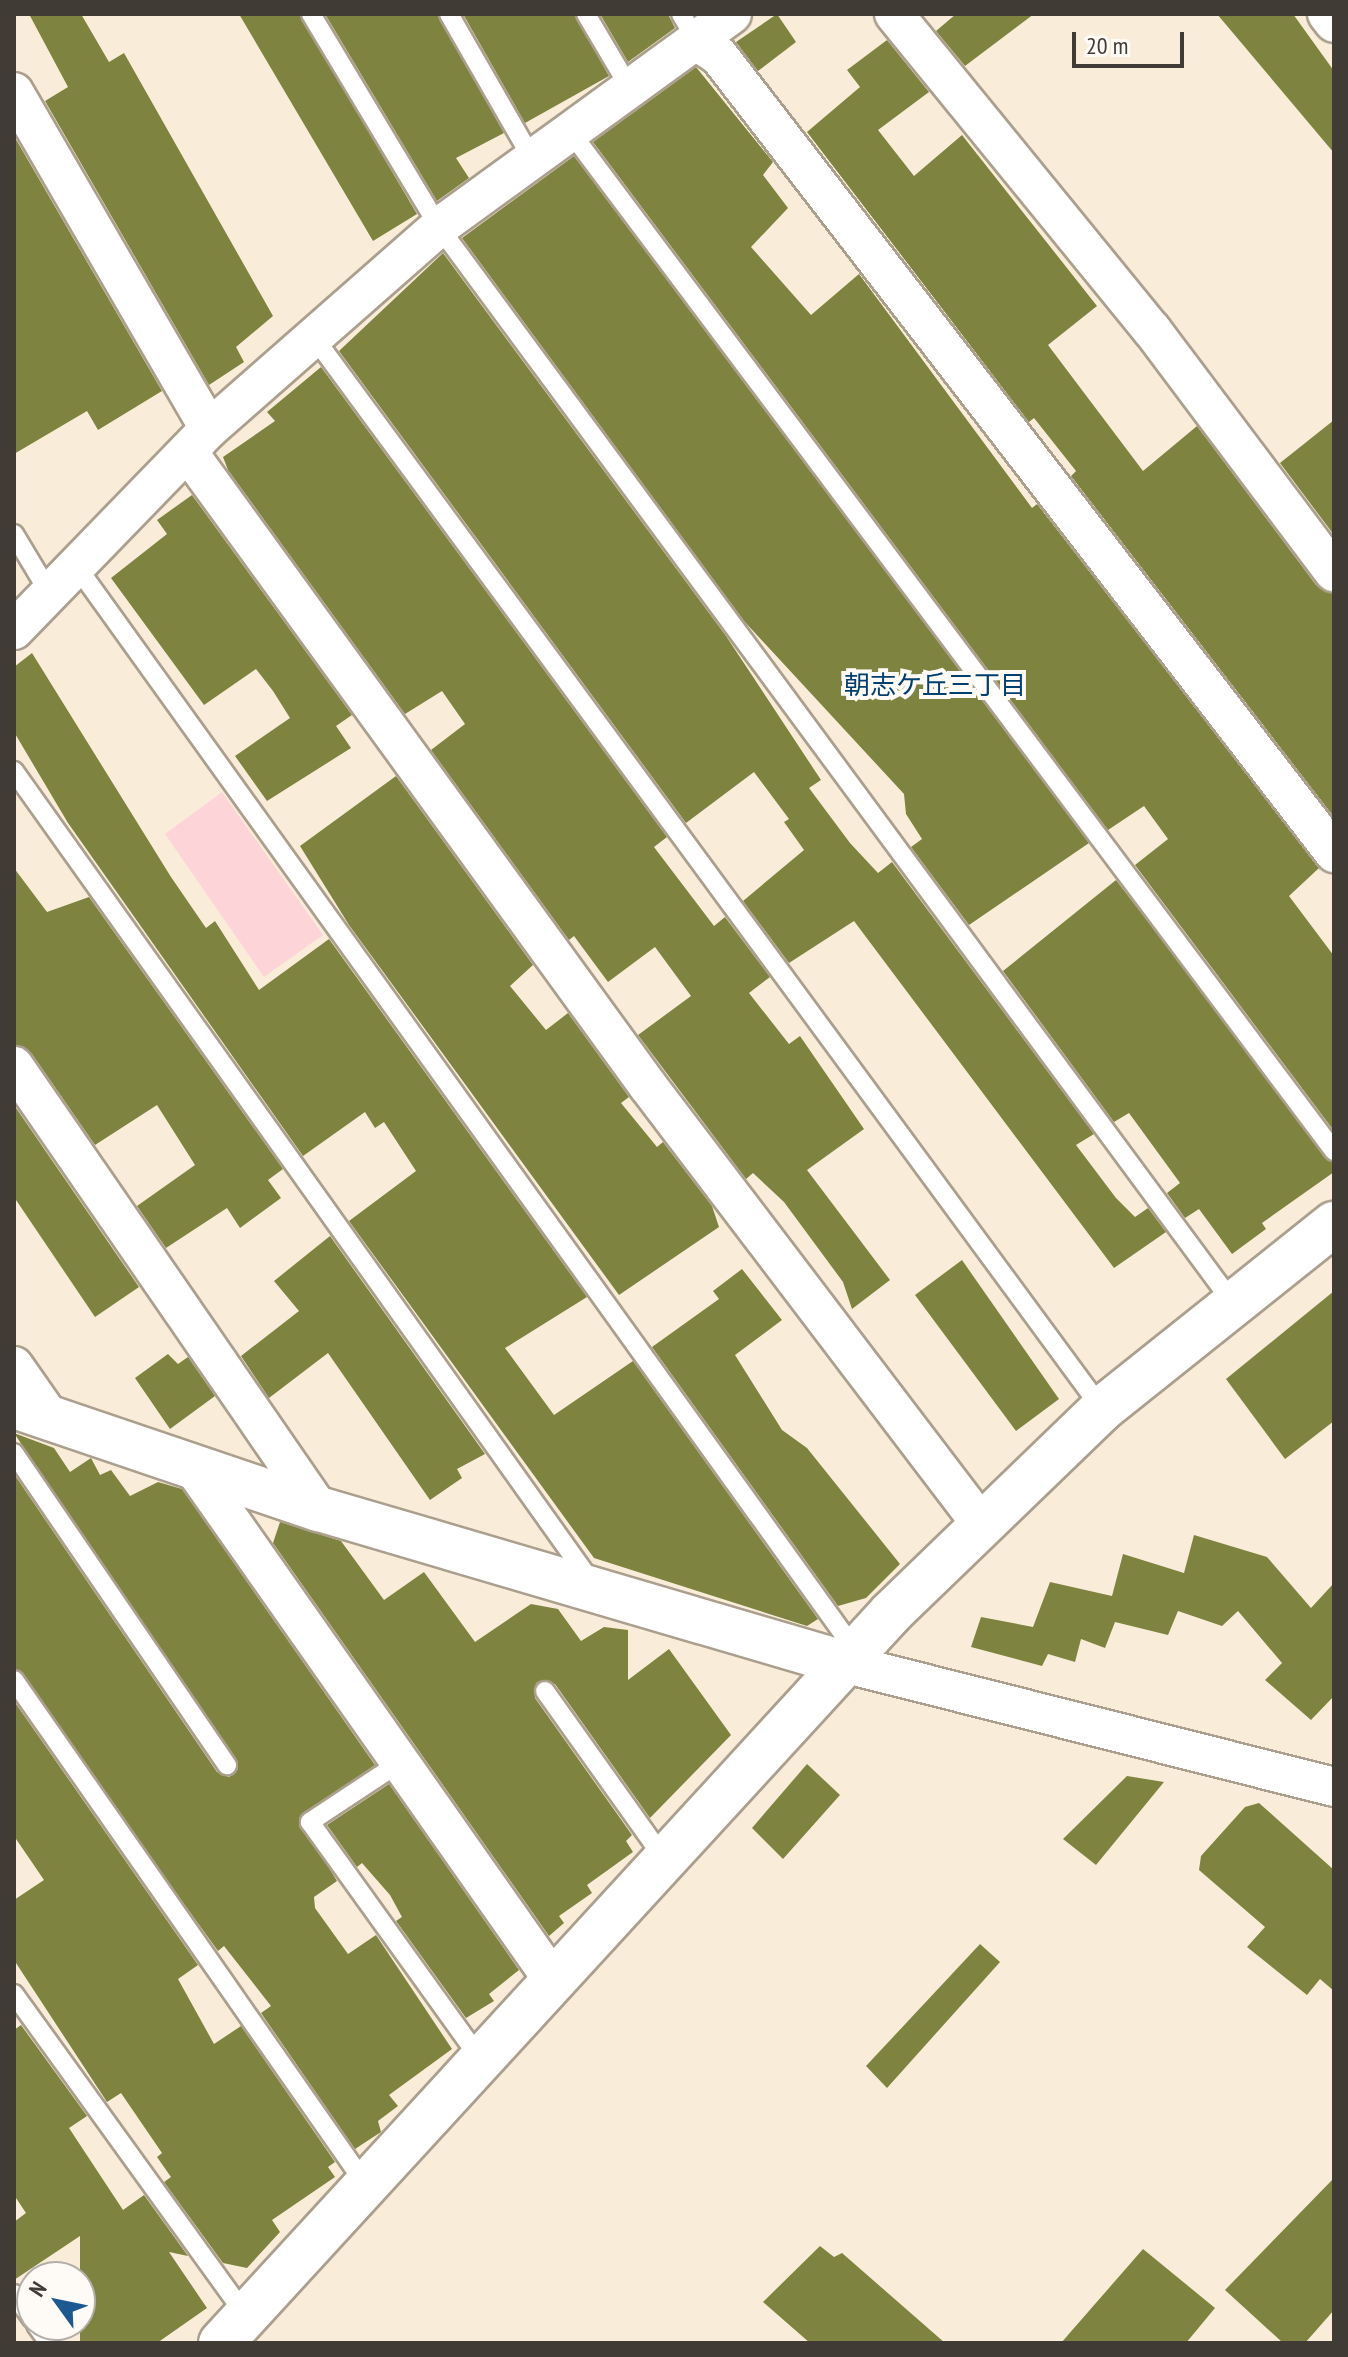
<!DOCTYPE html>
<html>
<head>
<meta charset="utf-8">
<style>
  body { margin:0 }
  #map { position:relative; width:1348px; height:2357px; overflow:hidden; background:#f9edd9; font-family:"PT Sans Narrow","Noto Sans JP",sans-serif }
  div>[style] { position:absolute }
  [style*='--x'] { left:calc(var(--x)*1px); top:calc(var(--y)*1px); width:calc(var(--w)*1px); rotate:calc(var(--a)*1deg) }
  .green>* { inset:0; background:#fdd4d8 }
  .building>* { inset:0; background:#7e843f }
  .roads { filter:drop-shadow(2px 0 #ab9f8d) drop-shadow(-2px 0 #ab9f8d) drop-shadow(0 2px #ab9f8d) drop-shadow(0 -2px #ab9f8d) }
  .service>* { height:18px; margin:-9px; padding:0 9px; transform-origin:9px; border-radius:9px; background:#fff }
  .minor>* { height:38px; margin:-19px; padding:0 19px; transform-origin:19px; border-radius:19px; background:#fff }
  .tertiary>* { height:44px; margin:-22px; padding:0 22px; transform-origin:22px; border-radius:22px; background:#fff }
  span { translate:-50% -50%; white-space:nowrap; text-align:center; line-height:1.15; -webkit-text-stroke:8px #fefbf7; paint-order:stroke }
  .neighbourhood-label { font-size:26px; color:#013f6f }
  .frame { position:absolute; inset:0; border:16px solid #403b34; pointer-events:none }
  .north { position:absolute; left:16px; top:2261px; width:80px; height:80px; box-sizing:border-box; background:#fefbf7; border:2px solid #b2aea9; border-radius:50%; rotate:303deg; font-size:22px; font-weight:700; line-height:32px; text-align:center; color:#403b34 }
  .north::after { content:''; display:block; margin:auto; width:28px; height:36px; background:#1d5990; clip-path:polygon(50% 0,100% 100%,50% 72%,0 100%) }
  .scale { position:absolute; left:1072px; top:32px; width:112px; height:36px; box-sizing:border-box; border:4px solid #403b34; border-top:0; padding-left:10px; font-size:24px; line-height:28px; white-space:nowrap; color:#403b34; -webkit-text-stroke:6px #fefbf7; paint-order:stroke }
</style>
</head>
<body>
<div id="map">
  <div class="green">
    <div style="clip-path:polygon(222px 792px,323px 935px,264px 977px,165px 834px)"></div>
  </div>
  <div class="building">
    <div style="clip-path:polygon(29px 14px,81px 14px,109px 62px,124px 53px,273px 316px,236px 347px,244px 362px,209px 385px,45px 101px,68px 87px)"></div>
    <div style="clip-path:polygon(239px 14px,299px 14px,417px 214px,373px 241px)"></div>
    <div style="clip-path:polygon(325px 14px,437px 14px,504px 133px,456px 158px,469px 178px,437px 201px)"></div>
    <div style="clip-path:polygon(463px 14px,574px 14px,609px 76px,525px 123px)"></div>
    <div style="clip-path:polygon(600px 14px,668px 14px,675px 28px,628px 62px)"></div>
    <div style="clip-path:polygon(777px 14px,796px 42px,758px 71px,736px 42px)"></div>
    <div style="clip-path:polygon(956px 14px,1034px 14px,965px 66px,936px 31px)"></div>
    <div style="clip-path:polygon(1217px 14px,1293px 14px,1334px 71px,1334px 153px)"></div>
    <div style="clip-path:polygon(887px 40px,929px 92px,878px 130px,914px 176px,962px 135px,1097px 306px,1048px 345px,1143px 471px,1197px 426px,1316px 585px,1334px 594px,1334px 817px,1071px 476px,1076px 471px,1034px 418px,1029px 422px,807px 132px,860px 87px,847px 70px)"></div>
    <div style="clip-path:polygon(696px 67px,773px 162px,763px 175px,788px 208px,751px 247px,811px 315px,859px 274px,1032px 508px,1037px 504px,1319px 868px,1289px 896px,1334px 956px,1334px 1131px,1135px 865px,1168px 839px,1144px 806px,1108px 830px,593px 142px)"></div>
    <div style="clip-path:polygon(14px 136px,162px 391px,98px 430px,87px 411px,14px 454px)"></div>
    <div style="clip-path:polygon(574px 156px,1089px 843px,969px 925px,911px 847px,922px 839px,906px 814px,904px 794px,744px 621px,462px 238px)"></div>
    <div style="clip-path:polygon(443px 253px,726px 636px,821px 780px,809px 788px,850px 843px,878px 873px,892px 862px,1094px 1134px,1076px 1145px,1116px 1198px,1135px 1217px,1148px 1208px,1166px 1232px,1114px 1268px,854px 921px,789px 963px,743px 901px,804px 850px,784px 822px,789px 819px,754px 772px,686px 823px,339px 351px)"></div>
    <div style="clip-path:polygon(321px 367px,667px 837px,654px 847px,714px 926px,725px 917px,770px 977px,749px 993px,789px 1044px,800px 1036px,864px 1129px,807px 1170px,890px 1280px,852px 1309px,843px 1282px,784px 1202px,753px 1173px,746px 1179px,638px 1035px,691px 996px,655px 947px,608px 982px,574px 936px,569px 940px,431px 750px,465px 724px,442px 691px,405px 714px,228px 470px,223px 457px,275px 421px,267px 412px)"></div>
    <div style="clip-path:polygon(1334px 420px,1334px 535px,1280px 463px)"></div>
    <div style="clip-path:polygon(192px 495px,352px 715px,336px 726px,351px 748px,267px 801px,235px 756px,290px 718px,273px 691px,256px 669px,204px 705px,111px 578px,167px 534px,157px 520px)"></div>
    <div style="clip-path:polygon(32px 653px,171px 877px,206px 928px,215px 921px,259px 990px,329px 939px,587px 1297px,505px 1348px,554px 1415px,633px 1361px,818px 1619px,807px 1626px,594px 1558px,349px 1221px,416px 1171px,384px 1122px,375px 1128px,365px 1112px,303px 1156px,68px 823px,14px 732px,14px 667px)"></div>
    <div style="clip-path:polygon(396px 776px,533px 965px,510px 986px,546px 1030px,568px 1013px,629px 1097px,621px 1103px,657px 1147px,663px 1142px,712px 1206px,719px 1227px,619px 1295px,349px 925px,300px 846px)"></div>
    <div style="clip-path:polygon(14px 868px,47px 912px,89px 897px,283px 1169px,268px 1180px,281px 1198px,240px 1228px,227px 1208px,166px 1248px,137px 1206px,195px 1165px,157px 1105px,95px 1145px,32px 1054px,14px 1044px)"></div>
    <div style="clip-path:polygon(1116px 880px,1334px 1163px,1334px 1172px,1262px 1223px,1266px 1229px,1232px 1254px,1199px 1209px,1185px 1218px,1167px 1193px,1180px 1183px,1129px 1113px,1114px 1122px,1003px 971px)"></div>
    <div style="clip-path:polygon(14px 1105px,139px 1287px,95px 1317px,14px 1197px)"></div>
    <div style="clip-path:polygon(330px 1236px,485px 1454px,457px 1469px,462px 1478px,430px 1500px,328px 1353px,269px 1398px,241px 1356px,299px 1311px,274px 1281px)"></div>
    <div style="clip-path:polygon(962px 1260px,1059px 1399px,1016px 1431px,915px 1295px)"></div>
    <div style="clip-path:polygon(742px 1269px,782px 1320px,735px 1355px,782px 1430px,807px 1448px,900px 1564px,866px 1598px,838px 1606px,652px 1347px,719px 1299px,713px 1291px)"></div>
    <div style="clip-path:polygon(1334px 1291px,1334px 1421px,1285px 1459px,1226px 1379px)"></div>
    <div style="clip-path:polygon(168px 1354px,178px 1364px,188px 1357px,215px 1396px,170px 1429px,135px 1378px)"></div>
    <div style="clip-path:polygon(14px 1433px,54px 1448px,70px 1472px,91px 1458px,100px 1475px,111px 1470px,130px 1496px,158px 1482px,182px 1489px,375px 1765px,299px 1818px,337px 1881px,314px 1897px,315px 1908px,348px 1954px,376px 1935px,452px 2049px,389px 2095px,398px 2106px,378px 2121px,381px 2132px,355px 2149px,261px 2013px,271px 2006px,224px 1946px,218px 1951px,14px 1668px,14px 1474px,217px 1772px,229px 1777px,238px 1769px)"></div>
    <div style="clip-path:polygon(280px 1522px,341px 1541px,384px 1600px,424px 1572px,475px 1642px,531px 1604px,558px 1609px,581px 1641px,604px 1627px,628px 1630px,628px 1680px,669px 1649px,731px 1735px,650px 1818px,555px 1684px,537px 1682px,535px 1698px,632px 1835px,626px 1841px,633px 1852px,587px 1885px,592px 1893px,559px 1916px,564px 1923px,549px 1936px,273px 1543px)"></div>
    <div style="clip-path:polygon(1194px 1535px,1267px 1557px,1311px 1608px,1334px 1583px,1334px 1696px,1311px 1720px,1265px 1680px,1282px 1663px,1238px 1611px,1222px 1626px,1178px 1611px,1168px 1635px,1115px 1622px,1105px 1648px,1081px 1639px,1075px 1662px,1048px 1654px,1042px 1666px,971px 1647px,981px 1617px,1033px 1627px,1050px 1582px,1112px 1596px,1123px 1554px,1184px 1573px)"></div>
    <div style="clip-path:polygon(14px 1701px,198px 1965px,178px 1979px,214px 2044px,241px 2026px,335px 2162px,328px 2167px,335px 2177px,272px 2220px,280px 2232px,247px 2268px,223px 2263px,164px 2182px,171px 2177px,157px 2157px,162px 2153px,121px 2093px,107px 2102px,14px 1960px,14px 1900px,44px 1880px,14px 1836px)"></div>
    <div style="clip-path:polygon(807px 1764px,840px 1795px,783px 1859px,752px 1828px)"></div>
    <div style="clip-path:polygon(1127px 1776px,1164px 1782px,1096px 1865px,1063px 1839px)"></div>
    <div style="clip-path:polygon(389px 1784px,519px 1970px,489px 1994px,494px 2001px,466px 2018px,396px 1921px,402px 1917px,390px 1895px,362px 1863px,357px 1867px,327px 1825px)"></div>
    <div style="clip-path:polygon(1259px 1803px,1334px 1870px,1334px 1991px,1320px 1979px,1307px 1995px,1247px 1947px,1265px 1927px,1199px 1870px,1201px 1856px,1245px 1807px)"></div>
    <div style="clip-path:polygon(980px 1944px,1000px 1962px,887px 2088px,866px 2066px)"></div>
    <div style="clip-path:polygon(21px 2025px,87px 2116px,69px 2128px,123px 2210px,144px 2195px,188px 2256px,169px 2252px,207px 2308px,157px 2343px,80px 2343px,80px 2236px,14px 2280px,14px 2222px,26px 2213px,14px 2195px,14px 2030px)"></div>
    <div style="clip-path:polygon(1334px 2178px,1334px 2310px,1305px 2343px,1283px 2343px,1225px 2290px)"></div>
    <div style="clip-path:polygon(820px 2246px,834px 2257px,842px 2253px,945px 2343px,810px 2343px,763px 2302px)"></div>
    <div style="clip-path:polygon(1143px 2249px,1215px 2308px,1186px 2343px,1061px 2343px)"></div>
  </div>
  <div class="roads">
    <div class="service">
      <div style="--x:311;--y:14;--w:249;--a:59"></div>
      <div style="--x:439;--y:227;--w:1337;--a:53.58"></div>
      <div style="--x:449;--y:14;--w:171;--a:60.1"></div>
      <div style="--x:586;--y:14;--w:88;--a:59.4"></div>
      <div style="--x:681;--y:14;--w:33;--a:59"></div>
      <div style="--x:572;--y:134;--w:1271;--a:53.16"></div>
      <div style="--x:313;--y:336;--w:1332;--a:53.67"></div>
      <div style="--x:14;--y:534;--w:70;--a:59"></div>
      <div style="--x:77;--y:567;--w:1333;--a:54.31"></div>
      <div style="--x:14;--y:771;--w:993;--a:54.55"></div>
      <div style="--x:14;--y:1453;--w:378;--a:55.7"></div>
      <div style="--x:14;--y:1680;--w:616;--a:55.12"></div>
      <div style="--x:545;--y:1691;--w:204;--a:54.6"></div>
      <div style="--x:399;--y:1763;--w:107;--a:146.5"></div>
      <div style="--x:310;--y:1822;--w:293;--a:54.3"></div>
      <div style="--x:14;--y:1994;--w:397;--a:54.2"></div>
      <div style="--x:14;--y:2294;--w:31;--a:54"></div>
      <div style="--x:36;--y:2325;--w:22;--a:54"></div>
    </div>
    <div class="minor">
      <div style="--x:894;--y:14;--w:408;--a:50.8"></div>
      <div style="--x:1152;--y:330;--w:303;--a:53.1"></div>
      <div style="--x:1327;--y:14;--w:11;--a:52"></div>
      <div style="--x:698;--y:42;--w:25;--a:34"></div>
      <div style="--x:719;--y:56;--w:1007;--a:52.34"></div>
      <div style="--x:14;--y:92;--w:389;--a:59.9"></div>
      <div style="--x:188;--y:452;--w:783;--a:54.04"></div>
      <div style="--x:648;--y:1086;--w:550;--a:52.76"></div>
      <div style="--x:14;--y:630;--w:280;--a:-45.9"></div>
      <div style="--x:209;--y:429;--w:306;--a:-41.3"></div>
      <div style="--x:439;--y:227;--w:362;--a:-36"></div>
      <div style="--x:14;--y:1066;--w:538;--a:55.45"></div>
      <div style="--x:14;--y:1366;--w:65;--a:55.1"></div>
      <div style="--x:190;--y:1463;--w:632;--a:54.93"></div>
      <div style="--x:843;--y:1663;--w:506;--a:14.17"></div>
    </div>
    <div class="tertiary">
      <div style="--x:14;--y:1406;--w:322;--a:18.7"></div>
      <div style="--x:319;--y:1509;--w:546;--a:16.38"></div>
      <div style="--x:221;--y:2343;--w:991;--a:-47.45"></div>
      <div style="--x:891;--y:1613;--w:293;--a:-44"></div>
      <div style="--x:1102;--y:1409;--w:297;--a:-38.6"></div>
    </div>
  </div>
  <div class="neighbourhood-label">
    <span style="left:935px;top:685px">朝志ケ丘三丁目</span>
  </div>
  <div class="frame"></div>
  <div class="north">N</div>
  <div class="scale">20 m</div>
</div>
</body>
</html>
